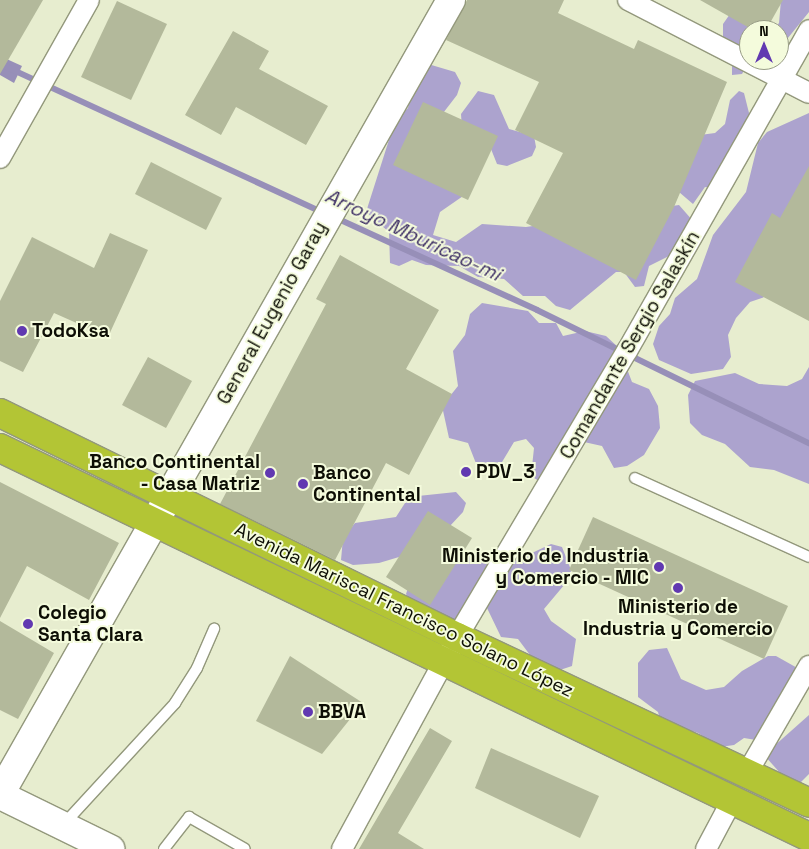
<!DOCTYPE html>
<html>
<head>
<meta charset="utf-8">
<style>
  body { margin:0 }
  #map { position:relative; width:809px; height:849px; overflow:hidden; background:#e7edcf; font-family:"Space Grotesk",sans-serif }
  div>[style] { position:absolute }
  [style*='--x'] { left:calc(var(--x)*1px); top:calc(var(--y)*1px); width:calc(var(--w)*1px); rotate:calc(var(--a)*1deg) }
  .forest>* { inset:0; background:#aca3ce }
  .water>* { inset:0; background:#978fb8 }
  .stream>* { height:6px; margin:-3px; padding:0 3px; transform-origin:3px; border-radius:3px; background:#978fb8 }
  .building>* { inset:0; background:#b3b99b }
  .roads { filter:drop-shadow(1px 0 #93987c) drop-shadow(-1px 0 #93987c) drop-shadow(0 1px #93987c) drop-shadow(0 -1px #93987c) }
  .lane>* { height:10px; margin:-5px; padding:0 5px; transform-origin:5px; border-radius:5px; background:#fff }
  .street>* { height:20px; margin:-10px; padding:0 10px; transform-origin:10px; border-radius:10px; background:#fff }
  .secondary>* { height:28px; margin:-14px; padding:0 14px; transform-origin:14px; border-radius:14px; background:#fff }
  .highway>* { height:28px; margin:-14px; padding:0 14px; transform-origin:14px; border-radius:14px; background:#b3c535 }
  .dots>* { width:14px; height:14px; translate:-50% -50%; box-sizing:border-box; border:2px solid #f4fbdc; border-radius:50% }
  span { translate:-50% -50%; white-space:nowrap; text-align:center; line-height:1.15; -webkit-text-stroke:4px #f4fbdc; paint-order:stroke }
  .street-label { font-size:19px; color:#0d0e05 }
  .poi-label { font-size:19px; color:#0d0e05; font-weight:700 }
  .left { translate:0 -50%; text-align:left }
  .right { translate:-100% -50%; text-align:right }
  .water-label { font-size:20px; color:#3e2f65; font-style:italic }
  .north { position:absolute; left:739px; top:20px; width:50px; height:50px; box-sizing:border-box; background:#f4fbdc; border:1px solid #989c86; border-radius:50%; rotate:0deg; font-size:14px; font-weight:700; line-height:20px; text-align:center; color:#0d0e05 }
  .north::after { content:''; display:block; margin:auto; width:18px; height:22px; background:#6139b1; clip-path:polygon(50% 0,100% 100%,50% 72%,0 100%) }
</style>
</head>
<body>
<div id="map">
  <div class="forest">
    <div style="clip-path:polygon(781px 0,809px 0,809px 12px,779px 49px,779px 30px,749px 30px,749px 60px,767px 60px,746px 67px,742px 74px,732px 75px,732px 56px,723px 42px,723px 24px,730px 14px,775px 28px,779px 23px)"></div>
    <div style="clip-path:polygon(428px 64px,455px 72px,461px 83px,457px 95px,430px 130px,466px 194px,440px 212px,433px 235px,456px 242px,482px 224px,526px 227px,679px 205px,693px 221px,671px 255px,649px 266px,644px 286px,635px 287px,624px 272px,616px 272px,570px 310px,556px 306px,545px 296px,523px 296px,504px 279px,478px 277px,459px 266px,426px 265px,412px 260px,399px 266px,390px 263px,389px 232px,366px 212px,395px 121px,408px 108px,410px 94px)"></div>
    <div style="clip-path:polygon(478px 91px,494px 95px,509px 129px,534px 136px,536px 147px,532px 156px,507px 166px,497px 164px,491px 149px,462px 129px,461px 114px)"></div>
    <div style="clip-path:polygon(739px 91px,744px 93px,750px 117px,711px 188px,705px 187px,693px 204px,679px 192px,700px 135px,715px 133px,725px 124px,730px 100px)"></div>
    <div style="clip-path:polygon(809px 113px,809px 213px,773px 294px,750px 302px,736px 318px,728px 335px,731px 357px,723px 369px,691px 374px,659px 360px,653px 344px,659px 326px,670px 314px,675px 298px,697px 279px,713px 235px,746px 192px,758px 143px,767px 132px)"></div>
    <div style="clip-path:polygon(482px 303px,528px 311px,539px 323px,556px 323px,563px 336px,585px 331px,606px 336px,619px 348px,632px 382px,649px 389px,658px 406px,660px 428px,644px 455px,627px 466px,614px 468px,602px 446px,584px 442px,565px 476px,550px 488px,531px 476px,534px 448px,526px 439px,514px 442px,499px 467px,477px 466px,468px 443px,449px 438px,442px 406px,458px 386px,453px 351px,465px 335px,470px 314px)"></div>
    <div style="clip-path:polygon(809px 367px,809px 484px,774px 470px,750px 467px,725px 444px,702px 435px,690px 423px,688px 395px,695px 381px,735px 373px,759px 384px,787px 386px,802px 379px)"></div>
    <div style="clip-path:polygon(456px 492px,466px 503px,463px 512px,449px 527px,399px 557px,379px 563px,353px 565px,341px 560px,343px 538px,355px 523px,396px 517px,405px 503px,418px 496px)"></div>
    <div style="clip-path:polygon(551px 544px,562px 547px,571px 570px,570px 578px,544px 609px,551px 621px,576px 639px,572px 666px,560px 670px,533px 659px,518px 639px,501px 637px,487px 608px,515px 561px)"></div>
    <div style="clip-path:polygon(452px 554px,482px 555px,490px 562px,456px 653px,428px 640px,417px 629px,413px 605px,406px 594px,408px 588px)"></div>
    <div style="clip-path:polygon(667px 648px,681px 679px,706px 690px,724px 687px,742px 671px,768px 656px,776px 656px,808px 674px,756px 740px,744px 738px,734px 745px,720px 747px,698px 733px,660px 720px,658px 712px,638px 697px,638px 663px,649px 650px)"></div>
    <div style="clip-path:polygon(809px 715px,809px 774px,800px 783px,790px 784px,764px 755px)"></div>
  </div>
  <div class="water">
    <div style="clip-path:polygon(0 56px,22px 66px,14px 83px,0 75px)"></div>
  </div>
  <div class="stream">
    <div style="--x:0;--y:64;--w:354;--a:24.7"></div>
    <div style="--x:334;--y:217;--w:223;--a:24.6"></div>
    <div style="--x:537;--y:310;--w:303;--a:26.1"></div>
  </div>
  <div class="building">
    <div style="clip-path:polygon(0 0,43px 0,0 74px)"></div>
    <div style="clip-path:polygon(467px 0,564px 0,558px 13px,634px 49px,638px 40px,727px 82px,674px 207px,636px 280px,526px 223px,563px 153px,515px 130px,539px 82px,446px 40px)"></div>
    <div style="clip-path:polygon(700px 0,783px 0,766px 30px,753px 30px)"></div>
    <div style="clip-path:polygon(117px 1px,167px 24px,131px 100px,81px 77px)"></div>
    <div style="clip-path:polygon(233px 31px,269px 51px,259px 69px,328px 106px,306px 145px,236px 107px,221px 135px,185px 115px)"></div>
    <div style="clip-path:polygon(423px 102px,498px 136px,468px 200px,393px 165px)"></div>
    <div style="clip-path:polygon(151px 162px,222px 198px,206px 230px,135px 194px)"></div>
    <div style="clip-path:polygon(809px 166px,809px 321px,735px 282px,772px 213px,780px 218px)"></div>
    <div style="clip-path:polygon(110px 233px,148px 250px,108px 337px,54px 313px,23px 372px,0 361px,0 301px,32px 237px,94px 268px)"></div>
    <div style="clip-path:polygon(340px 255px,439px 310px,406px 369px,452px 394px,409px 475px,386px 463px,335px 560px,220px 504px,326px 304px,316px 299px)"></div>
    <div style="clip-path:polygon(148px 357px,192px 381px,166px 428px,122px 405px)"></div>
    <div style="clip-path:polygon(0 482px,119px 543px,89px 600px,27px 566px,0 618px)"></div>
    <div style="clip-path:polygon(428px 511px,472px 538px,430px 605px,386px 577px)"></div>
    <div style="clip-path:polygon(593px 517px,788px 606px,764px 659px,569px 570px)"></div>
    <div style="clip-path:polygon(0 621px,54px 653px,18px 719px,0 710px)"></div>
    <div style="clip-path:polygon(290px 656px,363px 703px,322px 754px,256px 721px)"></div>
    <div style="clip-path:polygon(430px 728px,452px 741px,398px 833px,424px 849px,359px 849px)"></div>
    <div style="clip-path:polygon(491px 748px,599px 796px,580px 838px,475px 788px)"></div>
  </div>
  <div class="roads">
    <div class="lane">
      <div style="--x:635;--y:478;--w:191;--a:24.4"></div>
      <div style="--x:63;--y:825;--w:166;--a:-47.4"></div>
      <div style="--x:175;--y:703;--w:41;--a:-57.8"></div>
      <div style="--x:197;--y:668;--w:43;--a:-66.4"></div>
      <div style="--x:164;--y:849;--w:41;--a:-52"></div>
      <div style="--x:189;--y:817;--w:64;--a:29.7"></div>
    </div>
    <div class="street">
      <div style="--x:628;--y:0;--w:203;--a:27.2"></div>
      <div style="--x:0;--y:158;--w:181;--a:-60.6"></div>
      <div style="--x:747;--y:773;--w:124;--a:-59.9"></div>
      <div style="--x:342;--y:849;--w:241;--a:-61.5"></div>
      <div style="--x:457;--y:637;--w:333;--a:-59.3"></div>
      <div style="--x:627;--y:351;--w:369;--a:-60.4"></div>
      <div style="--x:706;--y:849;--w:55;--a:-62"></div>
    </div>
    <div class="secondary">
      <div style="--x:0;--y:794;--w:913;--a:-60.4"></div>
      <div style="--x:0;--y:795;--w:123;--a:26.1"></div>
    </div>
    <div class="highway">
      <div style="--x:0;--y:413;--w:509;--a:26.11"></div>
      <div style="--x:457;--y:637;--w:389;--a:25.2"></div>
      <div style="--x:0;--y:448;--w:898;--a:25.68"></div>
    </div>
  </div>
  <div class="dots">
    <div style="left:22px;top:331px;background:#6139b1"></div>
    <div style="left:466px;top:472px;background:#6139b1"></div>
    <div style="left:270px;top:473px;background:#6139b1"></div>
    <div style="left:303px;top:484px;background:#6139b1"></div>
    <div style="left:659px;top:567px;background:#6139b1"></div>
    <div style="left:678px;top:588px;background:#6139b1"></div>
    <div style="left:28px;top:624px;background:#6139b1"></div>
    <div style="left:308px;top:712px;background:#6139b1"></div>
  </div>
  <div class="street-label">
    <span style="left:272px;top:313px;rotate:-61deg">General Eugenio Garay</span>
    <span style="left:630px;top:345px;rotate:-60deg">Comandante Sergio Salaskín</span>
    <span style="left:404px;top:610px;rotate:26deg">Avenida Mariscal Francisco Solano López</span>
  </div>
  <div class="poi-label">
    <span class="left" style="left:32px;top:331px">TodoKsa</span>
    <span class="right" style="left:260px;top:473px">Banco Continental<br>- Casa Matriz</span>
    <span class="left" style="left:476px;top:472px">PDV_3</span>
    <span class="left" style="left:313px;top:484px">Banco<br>Continental</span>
    <span class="right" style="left:649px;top:567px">Ministerio de Industria<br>y Comercio - MIC</span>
    <span style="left:678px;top:618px">Ministerio de<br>Industria y Comercio</span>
    <span class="left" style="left:38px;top:624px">Colegio<br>Santa Clara</span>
    <span class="left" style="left:318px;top:712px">BBVA</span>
  </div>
  <div class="water-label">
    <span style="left:413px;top:235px;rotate:25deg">Arroyo Mburicao-mi</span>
  </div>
  <div class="north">N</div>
</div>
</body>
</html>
